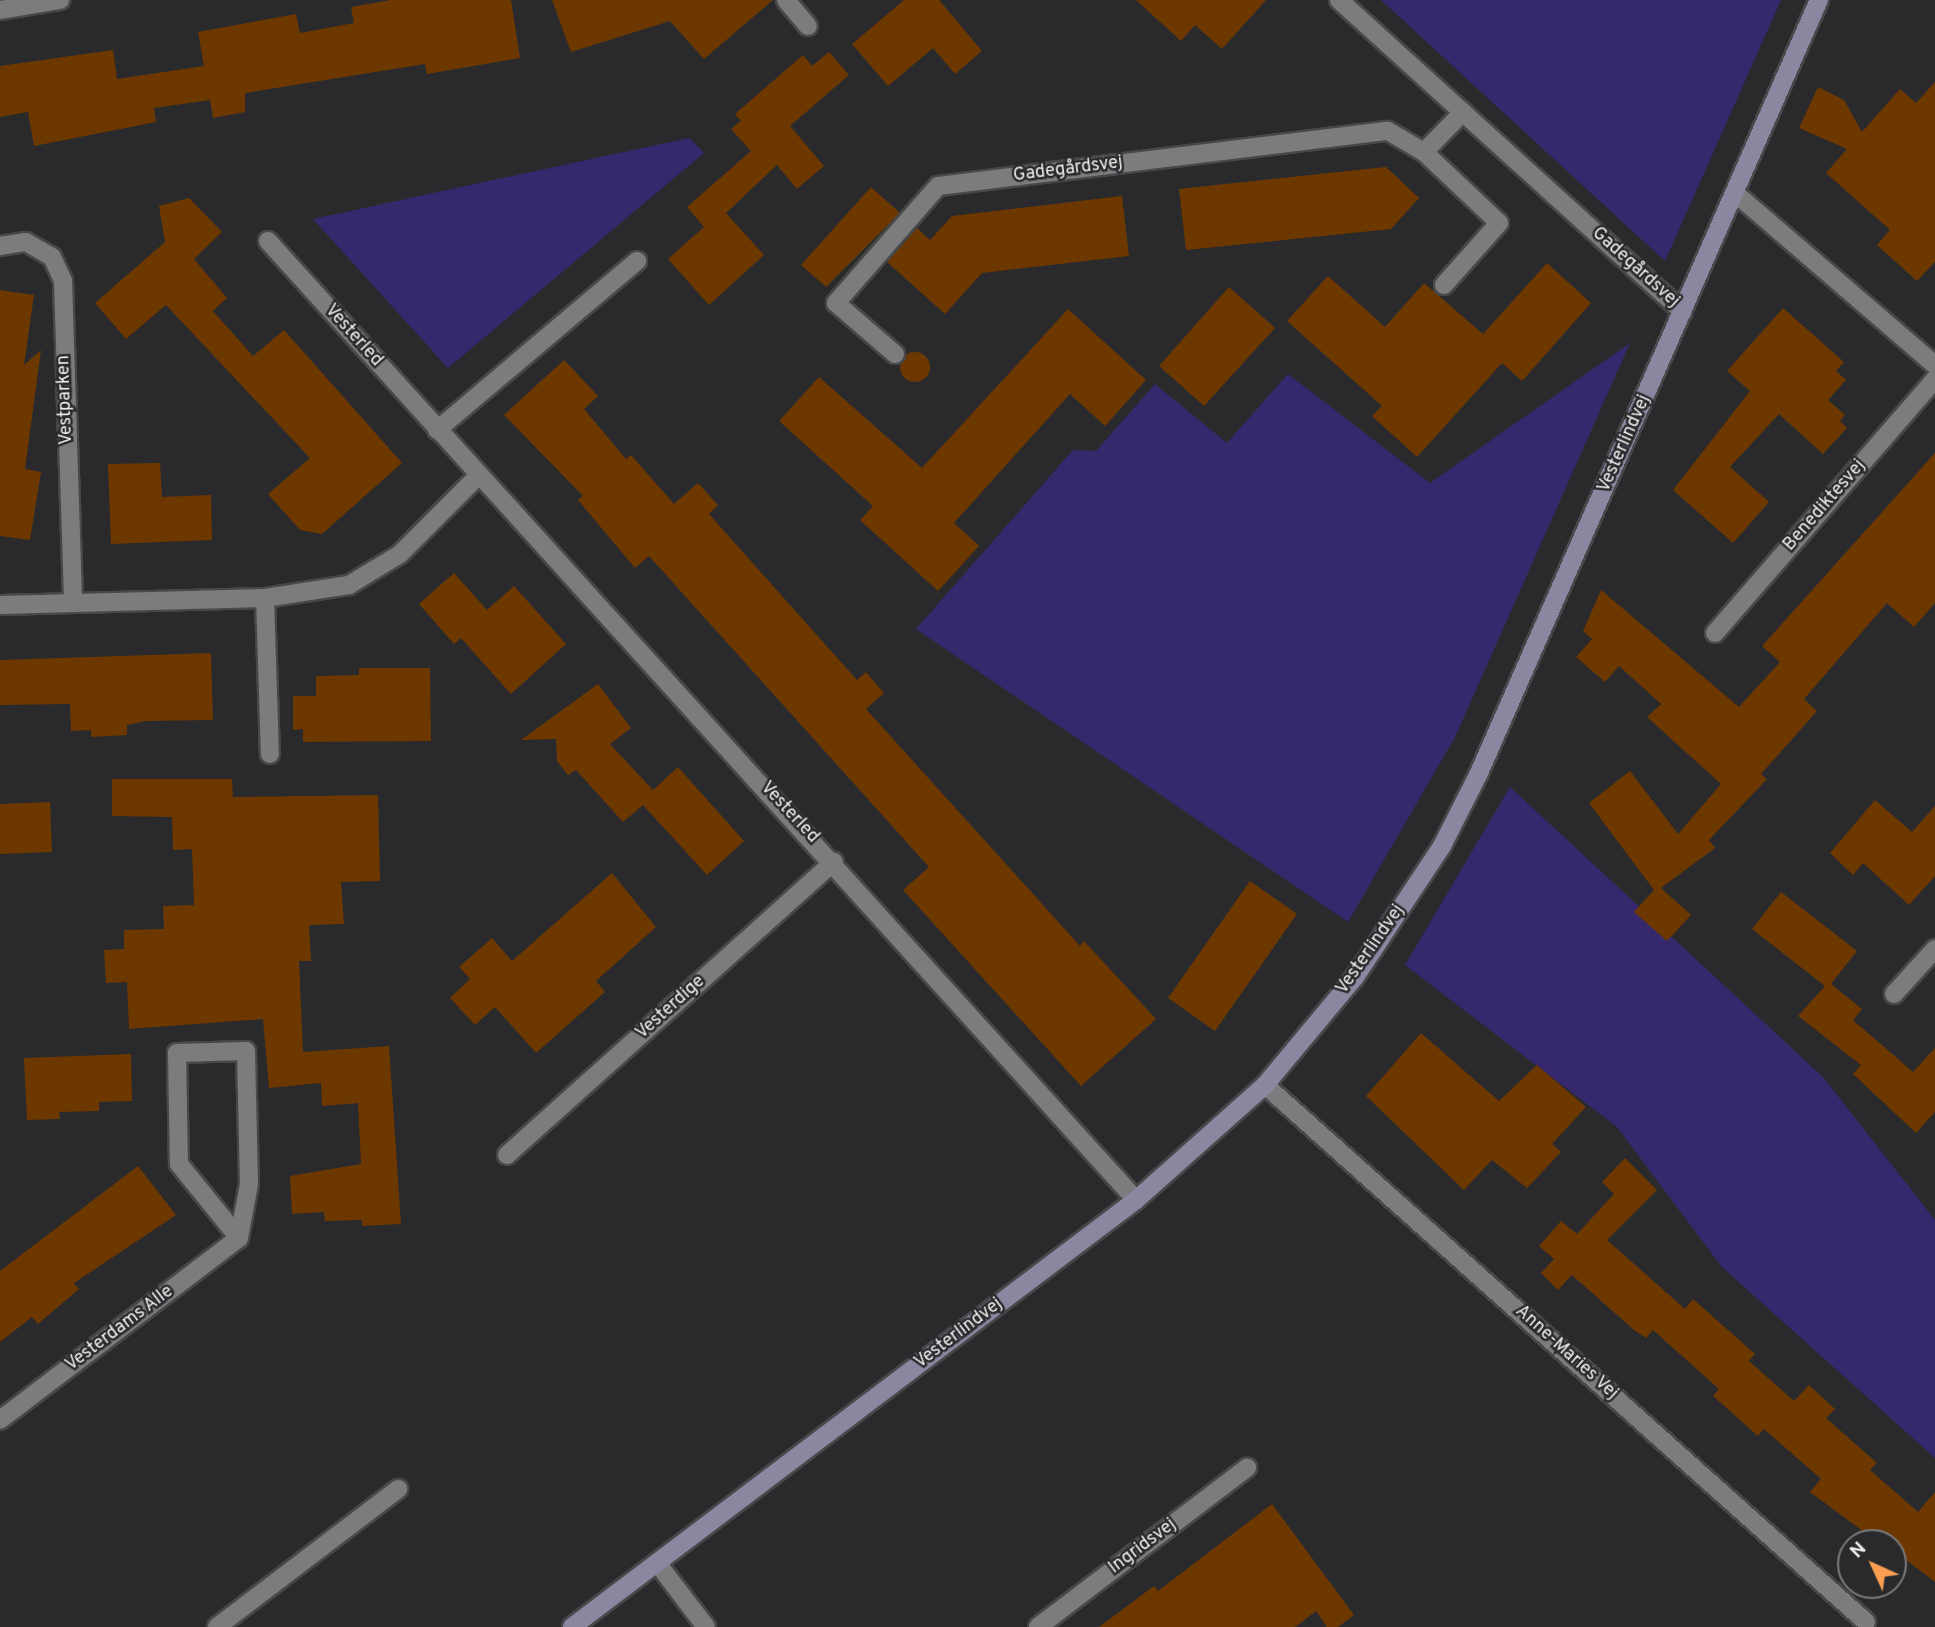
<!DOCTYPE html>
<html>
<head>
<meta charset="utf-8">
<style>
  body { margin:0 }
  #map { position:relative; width:1935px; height:1627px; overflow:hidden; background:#2a2a2d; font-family:Overpass,sans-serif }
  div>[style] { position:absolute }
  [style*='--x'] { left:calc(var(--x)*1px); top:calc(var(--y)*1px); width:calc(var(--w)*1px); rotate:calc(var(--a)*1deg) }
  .green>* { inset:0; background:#36286d }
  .building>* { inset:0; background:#6d3800 }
  .round { border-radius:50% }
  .roads { filter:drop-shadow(2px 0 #48484a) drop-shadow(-2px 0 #48484a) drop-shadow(0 2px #48484a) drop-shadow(0 -2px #48484a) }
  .street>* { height:18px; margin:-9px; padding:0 9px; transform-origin:9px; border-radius:9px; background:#7c7c7f }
  .secondary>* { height:18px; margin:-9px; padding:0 9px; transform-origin:9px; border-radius:9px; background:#8a88a1 }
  span { translate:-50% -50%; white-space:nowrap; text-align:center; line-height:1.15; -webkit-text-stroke:5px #2a2a2d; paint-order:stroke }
  .street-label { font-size:18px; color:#f0f0f2 }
  .north { position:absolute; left:1837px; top:1529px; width:70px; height:70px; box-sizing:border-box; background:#2a2a2d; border:2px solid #79797c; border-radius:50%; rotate:315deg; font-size:19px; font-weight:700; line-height:28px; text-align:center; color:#f0f0f2 }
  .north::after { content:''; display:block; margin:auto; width:24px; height:32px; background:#fb9e51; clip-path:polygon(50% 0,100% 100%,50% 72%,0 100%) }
</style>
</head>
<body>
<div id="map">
  <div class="green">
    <div style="clip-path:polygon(1381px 0,1781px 0,1665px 261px)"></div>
    <div style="clip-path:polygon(689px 138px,704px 153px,448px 368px,313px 219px)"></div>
    <div style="clip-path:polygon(1630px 343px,1455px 737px,1348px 922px,916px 629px,1073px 450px,1096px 451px,1155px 384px,1227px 443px,1288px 374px,1430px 483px)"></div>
    <div style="clip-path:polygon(1510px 787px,1823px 1077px,1935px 1220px,1935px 1458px,1721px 1266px,1617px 1127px,1405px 965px)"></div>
  </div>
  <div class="building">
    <div style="clip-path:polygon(391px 0,511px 0,520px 58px,427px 74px,425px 64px,245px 93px,245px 112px,213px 118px,210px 100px,154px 108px,156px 122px,34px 146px,28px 112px,0 117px,0 66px,113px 50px,117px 79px,204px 66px,198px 32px,296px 14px,300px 33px,354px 23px,351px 7px)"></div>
    <div style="clip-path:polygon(552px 0,773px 0,704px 59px,670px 21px,571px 52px)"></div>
    <div style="clip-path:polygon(904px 0,939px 0,982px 51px,955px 74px,933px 48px,888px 86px,852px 44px)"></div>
    <div style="clip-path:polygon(1136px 0,1266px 0,1222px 49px,1195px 25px,1181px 41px)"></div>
    <div style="clip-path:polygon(829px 52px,849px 75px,790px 126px,824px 166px,797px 189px,777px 165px,726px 213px,764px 255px,709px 305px,668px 259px,704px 227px,687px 207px,751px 151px,731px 129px,741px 121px,735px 114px,803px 55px,812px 66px)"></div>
    <div style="clip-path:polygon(1935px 82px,1935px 262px,1917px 281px,1877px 245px,1890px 230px,1826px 173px,1847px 149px,1799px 128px,1818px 87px,1844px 100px,1862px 132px,1900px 89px,1916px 103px)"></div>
    <div style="clip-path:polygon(1386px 167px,1419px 198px,1391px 229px,1186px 250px,1179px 189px)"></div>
    <div style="clip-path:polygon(871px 187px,900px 213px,826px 287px,801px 265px)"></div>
    <div style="clip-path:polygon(1122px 196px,1129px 256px,982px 273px,945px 314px,887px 262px,917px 228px,930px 240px,952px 216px)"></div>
    <div style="clip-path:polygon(189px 198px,222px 232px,194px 259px,227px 298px,213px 311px,253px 356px,284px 330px,402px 463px,322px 534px,300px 530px,268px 494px,310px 458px,166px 305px,126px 339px,95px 303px,165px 242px,159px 206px)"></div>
    <div style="clip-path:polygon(1547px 263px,1591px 303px,1522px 381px,1502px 363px,1417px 457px,1372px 416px,1382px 406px,1287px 321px,1328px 276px,1385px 327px,1424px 283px,1483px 334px)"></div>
    <div style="clip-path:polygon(1229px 287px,1275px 328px,1204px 406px,1159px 366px)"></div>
    <div style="clip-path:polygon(0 290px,34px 295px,24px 365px,41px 350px,25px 469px,41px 472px,30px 540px,0 536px)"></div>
    <div style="clip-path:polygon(1783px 308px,1844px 362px,1836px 371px,1846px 380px,1828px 400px,1845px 415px,1840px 421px,1847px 428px,1823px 454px,1779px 414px,1730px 467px,1769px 502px,1733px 543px,1673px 490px,1750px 391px,1727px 371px)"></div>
    <div style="clip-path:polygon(1068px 309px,1146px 380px,1105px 426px,1070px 394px,954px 523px,979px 546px,938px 591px,860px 520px,873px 506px,779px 421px,819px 377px,922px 468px)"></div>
    <div class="round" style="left:900px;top:352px;width:30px;height:30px"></div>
    <div style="clip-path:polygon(564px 360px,598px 396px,584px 409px,626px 459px,631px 455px,674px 504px,698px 483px,718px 505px,709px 514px,857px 680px,866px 672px,884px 693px,866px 709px,1080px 946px,1084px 941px,1156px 1019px,1081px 1086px,903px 890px,929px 867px,649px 556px,635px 568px,578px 500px,583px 496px,504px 415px)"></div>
    <div style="clip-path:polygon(1935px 453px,1935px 603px,1914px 627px,1887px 603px,1804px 699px,1817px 711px,1761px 774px,1767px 779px,1709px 840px,1715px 848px,1661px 888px,1691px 915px,1667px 941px,1634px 912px,1654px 890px,1589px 803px,1630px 771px,1678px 834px,1721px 784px,1647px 717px,1661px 704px,1619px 666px,1605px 682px,1576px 657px,1592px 639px,1583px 631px,1601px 590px,1739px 707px,1780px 662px,1762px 646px)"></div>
    <div style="clip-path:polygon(160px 463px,162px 497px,211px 495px,212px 540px,111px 544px,108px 464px)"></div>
    <div style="clip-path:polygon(454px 573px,487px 610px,514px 586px,566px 644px,511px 694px,461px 638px,454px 644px,419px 604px)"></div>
    <div style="clip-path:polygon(211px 653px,213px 720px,146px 721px,127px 725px,127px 735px,91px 737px,91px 730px,71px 731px,70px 704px,0 705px,0 660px)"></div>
    <div style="clip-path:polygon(359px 668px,430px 668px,431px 741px,303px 742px,303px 729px,293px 730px,293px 696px,316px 696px,316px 676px,359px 675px)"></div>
    <div style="clip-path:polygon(598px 684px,631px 728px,610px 744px,653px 790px,678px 767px,744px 841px,707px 875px,643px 805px,623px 822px,576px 770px,568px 775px,557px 761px,556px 739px,521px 740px)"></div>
    <div style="clip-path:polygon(112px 779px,232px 779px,233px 797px,378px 795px,380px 881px,341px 882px,344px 924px,309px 925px,311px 961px,299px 961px,303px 1052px,389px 1046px,401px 1224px,362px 1226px,362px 1220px,325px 1221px,324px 1212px,292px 1214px,290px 1176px,361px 1164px,358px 1103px,322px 1106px,321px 1083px,269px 1088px,263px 1019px,129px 1029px,127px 982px,106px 983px,104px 950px,124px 949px,124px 930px,164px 929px,163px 906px,194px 905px,192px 849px,173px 850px,172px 817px,112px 816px)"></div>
    <div style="clip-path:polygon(1875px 800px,1912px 832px,1935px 806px,1935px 876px,1909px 905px,1863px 863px,1853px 875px,1830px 853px)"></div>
    <div style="clip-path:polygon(50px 802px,52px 852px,0 854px,0 804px)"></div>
    <div style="clip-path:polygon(612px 873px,656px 927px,596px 981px,605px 992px,536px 1053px,495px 1007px,475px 1025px,450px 998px,470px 979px,459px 967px,492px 938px,512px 961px)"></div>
    <div style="clip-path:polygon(1250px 881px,1297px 914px,1215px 1031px,1168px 998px)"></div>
    <div style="clip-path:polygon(1781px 892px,1857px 951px,1831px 984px,1862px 1009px,1853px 1020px,1913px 1072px,1935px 1048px,1935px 1112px,1916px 1133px,1853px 1074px,1861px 1065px,1798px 1016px,1825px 986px,1752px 929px)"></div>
    <div style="clip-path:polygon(1421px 1033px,1499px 1101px,1537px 1065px,1586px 1107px,1552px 1144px,1561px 1152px,1527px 1188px,1492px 1160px,1464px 1190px,1366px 1096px)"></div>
    <div style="clip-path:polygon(131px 1054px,132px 1101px,99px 1102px,99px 1111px,59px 1112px,60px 1119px,27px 1120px,24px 1058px)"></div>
    <div style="clip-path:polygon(1625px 1158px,1657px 1190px,1607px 1240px,1685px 1309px,1693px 1299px,1755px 1354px,1749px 1361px,1794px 1401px,1809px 1385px,1835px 1409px,1826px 1418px,1877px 1463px,1870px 1470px,1918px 1512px,1935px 1492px,1935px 1582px,1893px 1550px,1893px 1543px,1879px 1543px,1810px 1492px,1821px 1479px,1764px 1429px,1758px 1436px,1713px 1396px,1719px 1389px,1653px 1330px,1646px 1338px,1634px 1330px,1572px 1275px,1558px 1290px,1541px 1273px,1554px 1259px,1539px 1246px,1561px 1221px,1577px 1234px,1614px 1194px,1602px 1182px)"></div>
    <div style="clip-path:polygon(138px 1166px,176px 1215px,74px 1283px,79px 1289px,38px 1324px,32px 1317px,0 1342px,0 1271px)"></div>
    <div style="clip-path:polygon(1272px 1504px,1354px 1615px,1338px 1627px,1327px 1627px,1316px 1611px,1295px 1627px,1099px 1627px,1154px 1586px,1158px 1591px)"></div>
  </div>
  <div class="roads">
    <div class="street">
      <div style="--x:786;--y:0;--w:34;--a:50"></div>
      <div style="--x:1339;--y:0;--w:464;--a:42.2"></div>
      <div style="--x:0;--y:10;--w:61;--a:-9.5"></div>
      <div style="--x:1424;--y:152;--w:56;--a:-45.7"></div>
      <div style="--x:1735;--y:193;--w:264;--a:40.7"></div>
      <div style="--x:268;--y:241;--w:1293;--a:47.85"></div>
      <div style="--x:0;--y:246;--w:26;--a:-9"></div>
      <div style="--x:26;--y:242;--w:30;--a:30"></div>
      <div style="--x:52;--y:257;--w:26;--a:65"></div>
      <div style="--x:63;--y:281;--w:321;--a:88.2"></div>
      <div style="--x:895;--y:354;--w:78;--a:-139.2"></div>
      <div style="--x:836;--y:303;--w:155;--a:-48.9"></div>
      <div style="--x:938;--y:186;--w:453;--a:-7"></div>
      <div style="--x:1388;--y:131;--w:42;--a:30.3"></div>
      <div style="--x:1424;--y:152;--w:103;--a:43.4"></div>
      <div style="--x:1499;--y:223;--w:83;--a:131.6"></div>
      <div style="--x:437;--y:430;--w:262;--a:-40.2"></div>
      <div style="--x:265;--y:598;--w:156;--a:88.2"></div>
      <div style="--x:0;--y:605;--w:265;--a:-1.5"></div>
      <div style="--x:265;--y:598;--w:85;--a:-8.8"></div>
      <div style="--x:349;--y:585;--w:60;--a:-31.3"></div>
      <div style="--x:400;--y:554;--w:109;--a:-45"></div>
      <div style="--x:1715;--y:633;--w:336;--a:-49.1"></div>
      <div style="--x:1894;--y:994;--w:61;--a:-47.7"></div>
      <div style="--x:1265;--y:1085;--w:806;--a:41.78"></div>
      <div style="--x:507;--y:1155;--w:439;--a:-41.9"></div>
      <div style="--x:0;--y:1420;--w:300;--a:-37.3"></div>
      <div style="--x:239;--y:1238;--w:55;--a:-79.5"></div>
      <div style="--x:249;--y:1184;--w:133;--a:-91.3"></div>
      <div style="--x:246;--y:1051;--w:69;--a:178.3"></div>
      <div style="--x:177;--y:1053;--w:111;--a:89"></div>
      <div style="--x:179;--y:1164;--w:95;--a:51"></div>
      <div style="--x:658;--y:1564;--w:79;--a:52.7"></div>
      <div style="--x:217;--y:1627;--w:228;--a:-37.3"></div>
      <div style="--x:1038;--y:1627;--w:263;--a:-37.3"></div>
    </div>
    <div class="secondary">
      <div style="--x:572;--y:1627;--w:707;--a:-37.13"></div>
      <div style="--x:1136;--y:1200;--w:173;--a:-41.7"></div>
      <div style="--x:1265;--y:1085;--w:141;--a:-50.2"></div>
      <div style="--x:1355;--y:977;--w:157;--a:-56.4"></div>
      <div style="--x:1442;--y:846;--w:82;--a:-63.1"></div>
      <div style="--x:1479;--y:773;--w:844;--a:-66.26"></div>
    </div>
  </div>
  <div class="street-label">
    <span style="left:1068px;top:170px;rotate:-7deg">Gadegårdsvej</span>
    <span style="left:1635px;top:268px;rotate:42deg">Gadegårdsvej</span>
    <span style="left:353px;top:336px;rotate:48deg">Vesterled</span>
    <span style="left:66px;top:400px;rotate:-92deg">Vestparken</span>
    <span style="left:1625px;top:444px;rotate:-66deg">Vesterlindvej</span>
    <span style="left:1825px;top:506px;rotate:-49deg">Benediktesvej</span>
    <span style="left:789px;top:813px;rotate:47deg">Vesterled</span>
    <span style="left:1371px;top:950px;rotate:-55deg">Vesterlindvej</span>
    <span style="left:671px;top:1008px;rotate:-42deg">Vesterdige</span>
    <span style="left:120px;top:1329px;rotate:-37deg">Vesterdams Alle</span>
    <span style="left:959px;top:1334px;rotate:-37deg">Vesterlindvej</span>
    <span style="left:1566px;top:1353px;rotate:42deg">Anne-Maries Vej</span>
    <span style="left:1143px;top:1547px;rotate:-37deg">Ingridsvej</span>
  </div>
  <div class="north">N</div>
</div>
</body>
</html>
